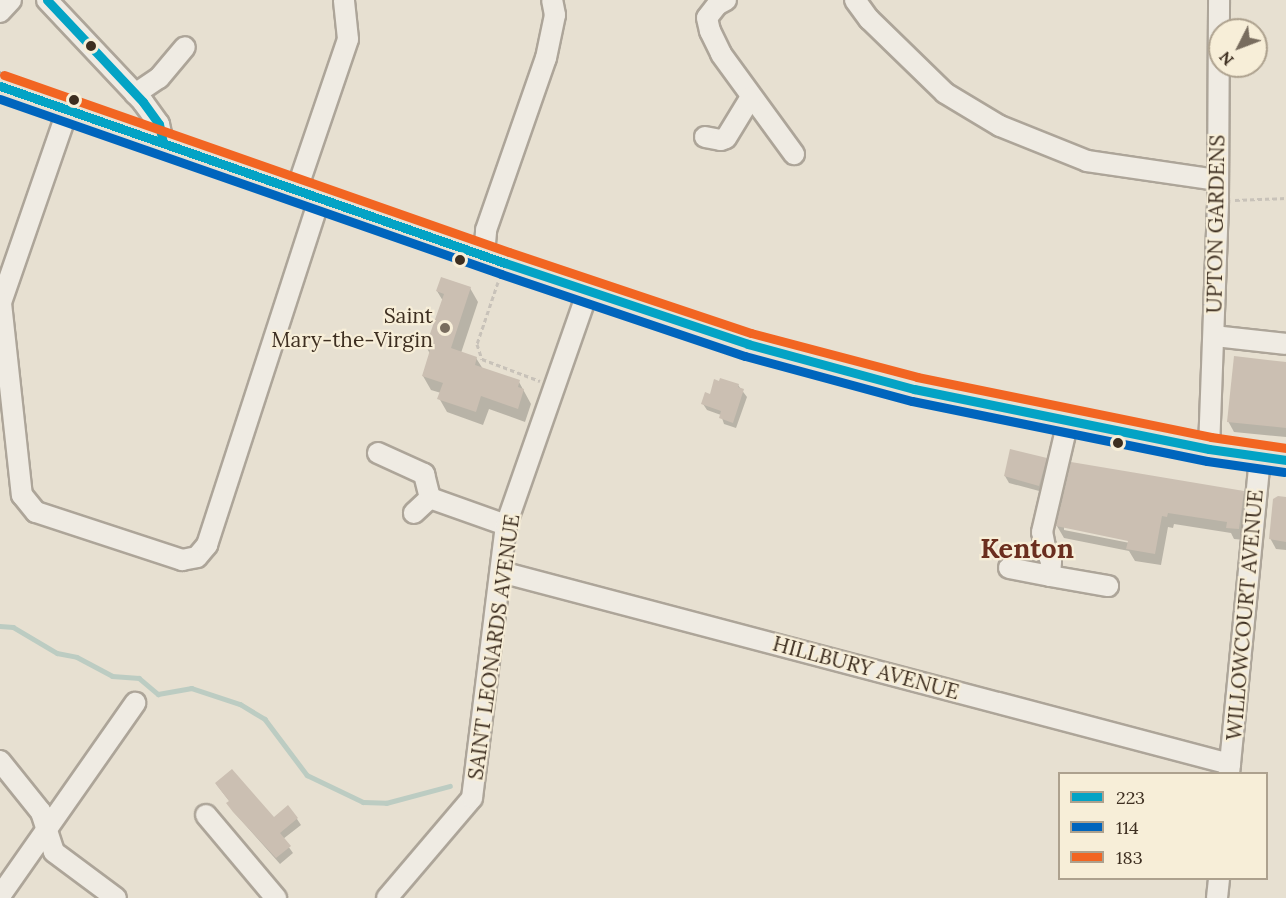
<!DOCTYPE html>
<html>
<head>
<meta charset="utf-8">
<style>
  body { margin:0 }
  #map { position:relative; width:1286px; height:898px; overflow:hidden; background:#e7e0d1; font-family:Lora,serif }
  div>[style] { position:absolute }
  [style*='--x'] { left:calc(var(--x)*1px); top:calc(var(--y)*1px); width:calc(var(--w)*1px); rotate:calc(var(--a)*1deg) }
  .shadow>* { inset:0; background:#0003 }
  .stream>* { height:4.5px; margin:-2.25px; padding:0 2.25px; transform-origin:2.25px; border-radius:2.25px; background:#bcccc2 }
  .building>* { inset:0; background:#cbbfb2 }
  .path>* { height:3px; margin-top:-1.5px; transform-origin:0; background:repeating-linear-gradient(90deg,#c8c2b9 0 4.5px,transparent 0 7.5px) }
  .roads { filter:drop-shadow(2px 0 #ada599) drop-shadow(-2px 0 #ada599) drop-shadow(0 2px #ada599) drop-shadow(0 -2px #ada599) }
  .minor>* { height:20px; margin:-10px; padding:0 10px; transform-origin:10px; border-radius:10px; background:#efebe3 }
  .major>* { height:24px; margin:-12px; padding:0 12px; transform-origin:12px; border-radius:12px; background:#e6e1d4 }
  .bus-1>* { height:9px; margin:-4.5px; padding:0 4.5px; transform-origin:4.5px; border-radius:4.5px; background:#03a3c5 }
  .bus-2>* { height:9px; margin:-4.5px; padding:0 4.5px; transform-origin:4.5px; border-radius:4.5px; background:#0065bd }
  .bus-3>* { height:9px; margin:-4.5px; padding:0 4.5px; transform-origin:4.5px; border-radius:4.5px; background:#f26522 }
  .dots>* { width:16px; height:16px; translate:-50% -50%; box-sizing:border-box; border:3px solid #f7eed8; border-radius:50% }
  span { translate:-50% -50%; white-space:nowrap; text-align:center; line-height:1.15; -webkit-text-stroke:4.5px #f7eed8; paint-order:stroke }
  .street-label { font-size:21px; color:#3d2e20 }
  .poi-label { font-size:21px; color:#3d2e20 }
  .right { translate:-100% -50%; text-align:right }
  .district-label { font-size:27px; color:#6b2e1e; font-weight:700 }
  .legend { position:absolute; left:1058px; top:772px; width:210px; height:108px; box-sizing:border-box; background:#f7eed8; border:2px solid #ada18e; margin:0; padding:8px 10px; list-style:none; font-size:18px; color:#3d2e20 }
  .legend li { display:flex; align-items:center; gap:12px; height:30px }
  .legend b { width:30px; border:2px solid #ada18e }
  .north { position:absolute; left:1208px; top:18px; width:60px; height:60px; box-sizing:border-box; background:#f7eed8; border:2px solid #ada18e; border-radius:50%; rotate:228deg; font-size:16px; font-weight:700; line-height:24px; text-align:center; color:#3d2e20 }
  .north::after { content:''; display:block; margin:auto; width:21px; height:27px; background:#786c5e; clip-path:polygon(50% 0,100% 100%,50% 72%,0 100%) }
</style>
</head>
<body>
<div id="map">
  <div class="shadow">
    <div style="clip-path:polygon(470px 288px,478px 302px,461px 353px,476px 358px,483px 369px,519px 382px,531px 404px,525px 422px,489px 409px,483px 425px,447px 412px,439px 398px,441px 393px,431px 390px,423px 376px,430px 354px,427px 348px,443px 301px,437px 291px)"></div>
    <div style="clip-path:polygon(1286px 363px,1286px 437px,1234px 432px,1228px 421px)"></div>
    <div style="clip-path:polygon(738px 385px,747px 397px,736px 428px,724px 424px,721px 415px,707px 410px,703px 404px,711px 395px)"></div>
    <div style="clip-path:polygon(1046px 459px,1050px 466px,1043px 492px,1009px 483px,1005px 476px)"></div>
    <div style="clip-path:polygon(evenodd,1243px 492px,1250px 504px,1245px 540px,1234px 539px,1231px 533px,1174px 524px,1173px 528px,1168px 527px,1161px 565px,1135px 561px,1129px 551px,1064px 538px,1057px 526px,1243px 492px,1064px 527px,1136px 541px,1135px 544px,1064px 530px,1064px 527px)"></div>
    <div style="clip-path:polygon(1286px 498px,1286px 550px,1276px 549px,1270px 538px)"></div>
    <div style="clip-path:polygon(216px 784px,274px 819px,297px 819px,301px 825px,283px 839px,293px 853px,280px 864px,232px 810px,230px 802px)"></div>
  </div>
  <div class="stream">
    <div style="--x:0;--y:626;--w:13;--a:4"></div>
    <div style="--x:13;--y:627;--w:51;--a:30.6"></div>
    <div style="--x:57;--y:653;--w:20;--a:11"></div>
    <div style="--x:77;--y:657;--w:40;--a:28"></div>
    <div style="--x:112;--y:676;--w:27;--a:4"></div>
    <div style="--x:139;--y:678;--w:25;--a:40"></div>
    <div style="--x:158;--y:694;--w:34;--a:-10"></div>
    <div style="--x:191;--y:688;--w:52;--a:18.1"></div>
    <div style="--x:240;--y:704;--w:29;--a:31"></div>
    <div style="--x:265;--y:719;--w:70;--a:53.1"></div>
    <div style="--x:307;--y:775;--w:62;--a:25.7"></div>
    <div style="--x:363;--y:802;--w:23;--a:2"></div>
    <div style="--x:386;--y:803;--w:66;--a:-14.9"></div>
  </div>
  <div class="building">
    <div style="clip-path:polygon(441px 277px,471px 287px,451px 348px,477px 357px,475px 365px,520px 380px,518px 387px,524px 389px,518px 409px,481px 396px,476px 412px,437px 399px,443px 383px,422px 376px,430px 350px,425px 348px,444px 294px,436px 291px)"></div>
    <div style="clip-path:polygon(1234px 356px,1286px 362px,1286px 428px,1227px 422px)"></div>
    <div style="clip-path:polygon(720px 378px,739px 384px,738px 387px,744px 389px,733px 423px,719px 418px,721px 411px,701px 404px,705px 392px,710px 394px,714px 379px,719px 381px)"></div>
    <div style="clip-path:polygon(1010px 449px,1047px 458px,1039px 486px,1004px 476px)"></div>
    <div style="clip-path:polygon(1071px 462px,1244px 491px,1239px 529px,1226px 528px,1227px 522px,1168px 513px,1167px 517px,1162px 516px,1155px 554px,1126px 549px,1128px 541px,1056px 526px)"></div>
    <div style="clip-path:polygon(1278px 496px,1286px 497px,1286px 542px,1269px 539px,1273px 499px)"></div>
    <div style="clip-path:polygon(232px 769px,274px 817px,288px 805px,298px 818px,280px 833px,291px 846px,276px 858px,233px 812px,226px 803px,229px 801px,215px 783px)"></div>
  </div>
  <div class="path">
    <div style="--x:1235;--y:200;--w:51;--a:-2.2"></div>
    <div style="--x:498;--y:282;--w:65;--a:108.7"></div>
    <div style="--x:477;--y:344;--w:16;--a:72"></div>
    <div style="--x:482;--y:359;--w:62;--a:20.8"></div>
  </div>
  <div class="roads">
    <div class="minor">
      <div style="--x:47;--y:0;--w:140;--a:46.7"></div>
      <div style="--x:143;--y:102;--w:27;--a:54"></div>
      <div style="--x:159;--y:124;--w:19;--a:78"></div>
      <div style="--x:726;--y:0;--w:10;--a:151"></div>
      <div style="--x:717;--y:5;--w:16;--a:128"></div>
      <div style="--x:707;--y:18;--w:13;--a:77"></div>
      <div style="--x:710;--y:31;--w:25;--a:64"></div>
      <div style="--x:721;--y:54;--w:124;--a:53.9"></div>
      <div style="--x:855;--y:0;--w:24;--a:54"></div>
      <div style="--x:869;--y:19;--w:106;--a:44.2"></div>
      <div style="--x:945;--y:93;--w:64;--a:31"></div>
      <div style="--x:1000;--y:126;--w:94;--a:21.9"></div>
      <div style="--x:1087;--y:161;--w:132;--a:8.3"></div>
      <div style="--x:0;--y:12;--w:16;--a:-47"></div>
      <div style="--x:135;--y:94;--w:29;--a:-34"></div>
      <div style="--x:159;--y:78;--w:40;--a:-50"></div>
      <div style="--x:68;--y:109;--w:205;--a:109.1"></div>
      <div style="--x:1;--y:303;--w:193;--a:83.8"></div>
      <div style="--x:22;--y:495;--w:22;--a:51"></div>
      <div style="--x:36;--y:512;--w:154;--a:18.2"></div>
      <div style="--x:182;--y:560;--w:15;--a:-11"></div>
      <div style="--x:197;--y:557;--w:16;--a:-50"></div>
      <div style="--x:207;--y:545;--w:366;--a:-72"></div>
      <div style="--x:705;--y:137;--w:16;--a:11"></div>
      <div style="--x:721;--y:140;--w:5;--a:-22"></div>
      <div style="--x:726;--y:138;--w:48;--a:-58.6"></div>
      <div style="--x:297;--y:189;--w:158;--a:-71.2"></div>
      <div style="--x:348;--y:39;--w:39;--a:-96"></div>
      <div style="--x:484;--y:255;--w:25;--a:-85"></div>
      <div style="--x:486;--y:230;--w:182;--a:-70.8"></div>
      <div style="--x:546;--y:58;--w:44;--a:-78.2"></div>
      <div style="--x:555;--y:15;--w:15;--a:-101"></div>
      <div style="--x:1214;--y:336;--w:72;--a:6.3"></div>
      <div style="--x:1209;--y:449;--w:249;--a:-87.9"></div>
      <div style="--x:1218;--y:200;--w:200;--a:-89.7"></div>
      <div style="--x:378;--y:453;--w:51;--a:24.5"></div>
      <div style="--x:424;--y:474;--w:25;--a:76"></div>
      <div style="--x:430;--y:498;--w:22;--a:137"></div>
      <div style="--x:430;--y:498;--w:81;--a:19.6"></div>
      <div style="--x:1009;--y:568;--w:42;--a:11"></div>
      <div style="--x:1050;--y:576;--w:15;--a:-86"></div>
      <div style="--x:1051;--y:561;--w:15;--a:-113"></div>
      <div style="--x:1045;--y:547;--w:15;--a:-101"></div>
      <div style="--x:1042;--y:532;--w:114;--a:-76.8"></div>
      <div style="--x:501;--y:572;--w:754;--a:14.76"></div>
      <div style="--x:1050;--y:576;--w:59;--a:9.8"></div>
      <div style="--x:0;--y:761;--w:65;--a:51.2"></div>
      <div style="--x:41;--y:812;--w:42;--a:72"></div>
      <div style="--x:54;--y:852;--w:77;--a:36.6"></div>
      <div style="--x:1229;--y:774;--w:319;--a:-84.4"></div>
      <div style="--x:206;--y:815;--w:109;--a:49.9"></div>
      <div style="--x:0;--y:896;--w:236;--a:-55"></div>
      <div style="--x:387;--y:898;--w:131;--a:-49.6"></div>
      <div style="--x:472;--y:798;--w:275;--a:-82.9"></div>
      <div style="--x:506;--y:525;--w:248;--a:-70.7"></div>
      <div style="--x:1217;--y:898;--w:20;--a:-84"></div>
    </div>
    <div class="major">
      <div style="--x:0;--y:86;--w:535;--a:19.32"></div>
      <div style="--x:505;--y:263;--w:256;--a:18.4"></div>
      <div style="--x:748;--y:344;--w:172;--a:15.2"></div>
      <div style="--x:914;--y:389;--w:301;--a:11.5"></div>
      <div style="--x:1209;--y:449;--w:78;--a:8.1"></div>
    </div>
  </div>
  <div class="bus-1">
    <div style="--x:47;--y:0;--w:140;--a:46.7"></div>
    <div style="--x:143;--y:102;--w:27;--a:54"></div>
    <div style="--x:159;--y:124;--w:19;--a:78"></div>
    <div style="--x:0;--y:86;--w:535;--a:19.32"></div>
    <div style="--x:505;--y:263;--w:256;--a:18.4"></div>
    <div style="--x:748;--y:344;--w:172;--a:15.2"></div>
    <div style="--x:914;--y:389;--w:301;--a:11.5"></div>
    <div style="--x:1209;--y:449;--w:78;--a:8.1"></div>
  </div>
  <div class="bus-2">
    <div style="--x:0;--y:99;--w:531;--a:19.25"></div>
    <div style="--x:501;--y:274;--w:257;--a:18.6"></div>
    <div style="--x:745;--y:356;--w:173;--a:15.1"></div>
    <div style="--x:912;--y:401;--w:301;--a:11.5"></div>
    <div style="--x:1207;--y:461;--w:78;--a:8.1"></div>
  </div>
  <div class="bus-3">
    <div style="--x:4;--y:75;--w:535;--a:19.32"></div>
    <div style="--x:509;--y:252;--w:255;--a:18.5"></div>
    <div style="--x:751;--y:333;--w:172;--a:14.8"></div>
    <div style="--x:917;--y:377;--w:300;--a:11.5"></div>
    <div style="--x:1211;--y:437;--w:76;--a:8.3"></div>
  </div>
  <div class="dots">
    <div style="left:91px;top:46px;background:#3d2e20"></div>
    <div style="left:74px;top:100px;background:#3d2e20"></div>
    <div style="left:460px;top:260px;background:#3d2e20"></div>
    <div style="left:445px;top:328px;background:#786c5e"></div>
    <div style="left:1118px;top:443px;background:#3d2e20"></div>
  </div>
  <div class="street-label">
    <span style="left:1216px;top:224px;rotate:-89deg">UPTON GARDENS</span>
    <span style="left:1245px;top:615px;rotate:-85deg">WILLOWCOURT AVENUE</span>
    <span style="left:494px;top:647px;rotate:-82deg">SAINT LEONARDS AVENUE</span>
    <span style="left:866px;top:668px;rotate:15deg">HILLBURY AVENUE</span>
  </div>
  <div class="poi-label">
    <span class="right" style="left:433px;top:328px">Saint<br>Mary-the-Virgin</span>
  </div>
  <div class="district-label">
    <span style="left:1027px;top:549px">Kenton</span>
  </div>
  <ul class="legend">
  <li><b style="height:8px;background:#03a3c5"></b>223</li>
  <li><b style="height:8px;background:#0065bd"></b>114</li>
  <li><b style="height:8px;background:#f26522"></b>183</li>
  </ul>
  <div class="north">N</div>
</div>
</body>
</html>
